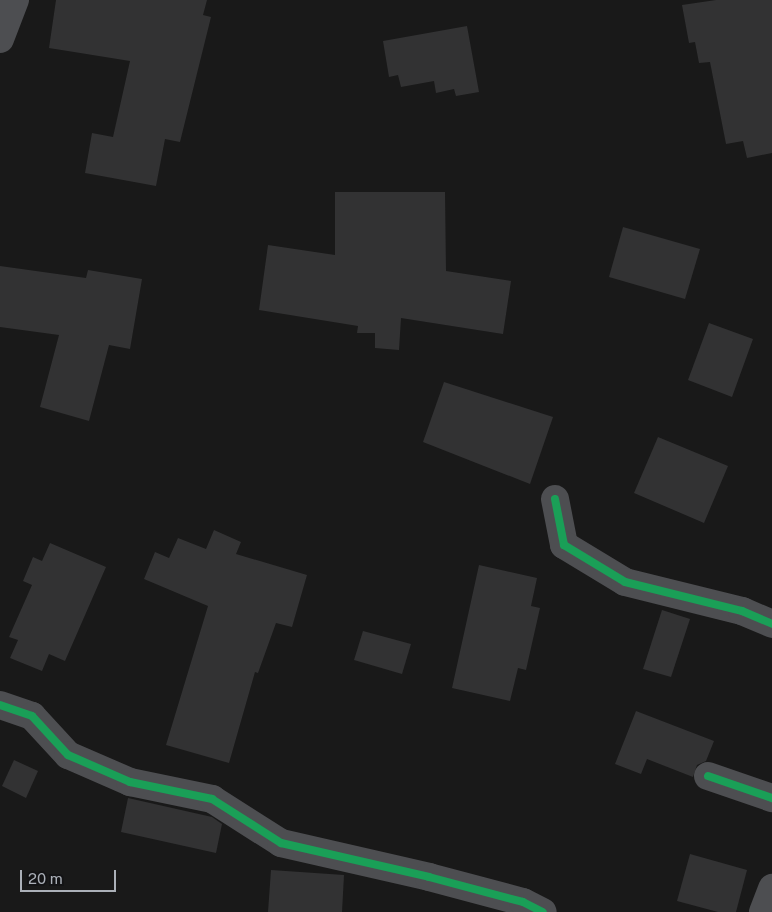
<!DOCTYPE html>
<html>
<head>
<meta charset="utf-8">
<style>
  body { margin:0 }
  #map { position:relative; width:772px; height:912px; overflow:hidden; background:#191919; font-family:"Public Sans",sans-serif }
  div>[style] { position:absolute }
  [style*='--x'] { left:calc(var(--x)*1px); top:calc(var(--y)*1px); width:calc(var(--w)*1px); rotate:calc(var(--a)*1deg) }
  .building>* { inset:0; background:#323233 }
  .minor>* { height:28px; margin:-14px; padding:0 14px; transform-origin:14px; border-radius:14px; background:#4d4e51 }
  .cycleway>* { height:8px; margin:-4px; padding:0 4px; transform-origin:4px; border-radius:4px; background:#1a9f57 }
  span { translate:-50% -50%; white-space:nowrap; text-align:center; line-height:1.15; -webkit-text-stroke:4px #131315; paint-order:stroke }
  .scale { position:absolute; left:20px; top:870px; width:96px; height:22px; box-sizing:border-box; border:2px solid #abb0b8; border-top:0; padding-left:6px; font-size:15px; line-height:18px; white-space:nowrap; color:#abb0b8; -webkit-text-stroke:4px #131315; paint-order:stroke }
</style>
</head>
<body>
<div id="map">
  <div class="building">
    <div style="clip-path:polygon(56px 0,207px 0,203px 15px,211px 17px,180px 142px,165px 139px,156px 186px,85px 173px,92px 133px,113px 137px,130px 61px,49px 48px)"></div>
    <div style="clip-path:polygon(716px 0,772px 0,772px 153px,747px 158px,743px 141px,726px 144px,710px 62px,699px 63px,695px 42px,689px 43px,682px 5px)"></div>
    <div style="clip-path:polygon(467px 26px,479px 92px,456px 96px,454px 89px,436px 93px,434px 81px,401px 87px,398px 75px,389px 77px,383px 41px)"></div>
    <div style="clip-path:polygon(335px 192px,445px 192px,446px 271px,511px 281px,503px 334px,401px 318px,399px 350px,375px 348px,375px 333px,357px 333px,358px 326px,259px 310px,268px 245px,335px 255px)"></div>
    <div style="clip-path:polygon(623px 227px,700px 249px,685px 299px,609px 277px)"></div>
    <div style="clip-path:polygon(0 266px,86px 278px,88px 270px,142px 279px,130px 349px,109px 345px,89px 421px,40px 407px,59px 335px,0 327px)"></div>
    <div style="clip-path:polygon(709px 323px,753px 339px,732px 397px,688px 380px)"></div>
    <div style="clip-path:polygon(444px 382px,553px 417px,530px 484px,423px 442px)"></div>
    <div style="clip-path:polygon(658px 437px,728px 466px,704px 523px,634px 493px)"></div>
    <div style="clip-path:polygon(214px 530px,241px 542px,236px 554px,307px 575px,292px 627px,276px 623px,258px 673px,255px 672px,229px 763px,166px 745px,208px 606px,144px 579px,155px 552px,169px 558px,178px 538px,206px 549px)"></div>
    <div style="clip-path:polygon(50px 543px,106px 567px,65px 661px,49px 654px,42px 671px,10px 658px,18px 640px,9px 637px,32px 585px,23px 581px,33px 557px,42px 561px)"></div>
    <div style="clip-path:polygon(479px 565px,537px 578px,531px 606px,540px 608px,526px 670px,518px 668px,510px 701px,452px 688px)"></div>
    <div style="clip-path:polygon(662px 610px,690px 619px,671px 677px,643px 669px)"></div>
    <div style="clip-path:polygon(363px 631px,411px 644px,402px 674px,354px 660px)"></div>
    <div style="clip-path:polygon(636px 711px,714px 741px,706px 761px,697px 765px,693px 777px,647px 759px,641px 774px,615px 764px)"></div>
    <div style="clip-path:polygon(14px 760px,38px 771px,26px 798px,2px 786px)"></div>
    <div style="clip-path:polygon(128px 798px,212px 817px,222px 824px,216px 853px,121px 832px)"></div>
    <div style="clip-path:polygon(690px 854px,747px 870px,736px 912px,718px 912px,677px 901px)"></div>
    <div style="clip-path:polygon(271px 870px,344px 875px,342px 912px,268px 912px)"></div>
  </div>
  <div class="minor">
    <div style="--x:0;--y:39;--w:42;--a:-69"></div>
    <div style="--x:555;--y:499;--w:47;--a:78.9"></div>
    <div style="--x:564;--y:545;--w:71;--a:31.2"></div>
    <div style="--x:625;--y:582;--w:121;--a:13.9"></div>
    <div style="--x:742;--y:611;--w:33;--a:23"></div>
    <div style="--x:0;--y:705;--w:34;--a:19"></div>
    <div style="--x:32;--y:716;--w:53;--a:47.3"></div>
    <div style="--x:68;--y:755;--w:68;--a:23.5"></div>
    <div style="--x:130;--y:782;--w:84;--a:11.7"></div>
    <div style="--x:212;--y:799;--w:82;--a:32.5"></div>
    <div style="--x:281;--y:843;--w:152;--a:12.9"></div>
    <div style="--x:429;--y:877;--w:97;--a:14.9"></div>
    <div style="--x:523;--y:902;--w:22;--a:27"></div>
    <div style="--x:708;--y:776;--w:68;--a:19"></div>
    <div style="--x:763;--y:912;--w:26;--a:-69"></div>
  </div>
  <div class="cycleway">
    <div style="--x:555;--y:499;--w:47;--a:78.9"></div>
    <div style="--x:564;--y:545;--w:71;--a:31.2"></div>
    <div style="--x:625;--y:582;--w:121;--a:13.9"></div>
    <div style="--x:742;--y:611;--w:33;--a:23"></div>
    <div style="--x:0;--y:705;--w:34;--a:19"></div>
    <div style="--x:32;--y:716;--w:53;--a:47.3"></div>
    <div style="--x:68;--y:755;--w:68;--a:23.5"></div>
    <div style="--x:130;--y:782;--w:84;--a:11.7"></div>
    <div style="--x:212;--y:799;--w:82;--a:32.5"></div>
    <div style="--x:281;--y:843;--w:152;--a:12.9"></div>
    <div style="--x:429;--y:877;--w:97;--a:14.9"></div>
    <div style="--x:523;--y:902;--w:22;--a:27"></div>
    <div style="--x:708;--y:776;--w:68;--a:19"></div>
  </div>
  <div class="scale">20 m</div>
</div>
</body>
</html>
